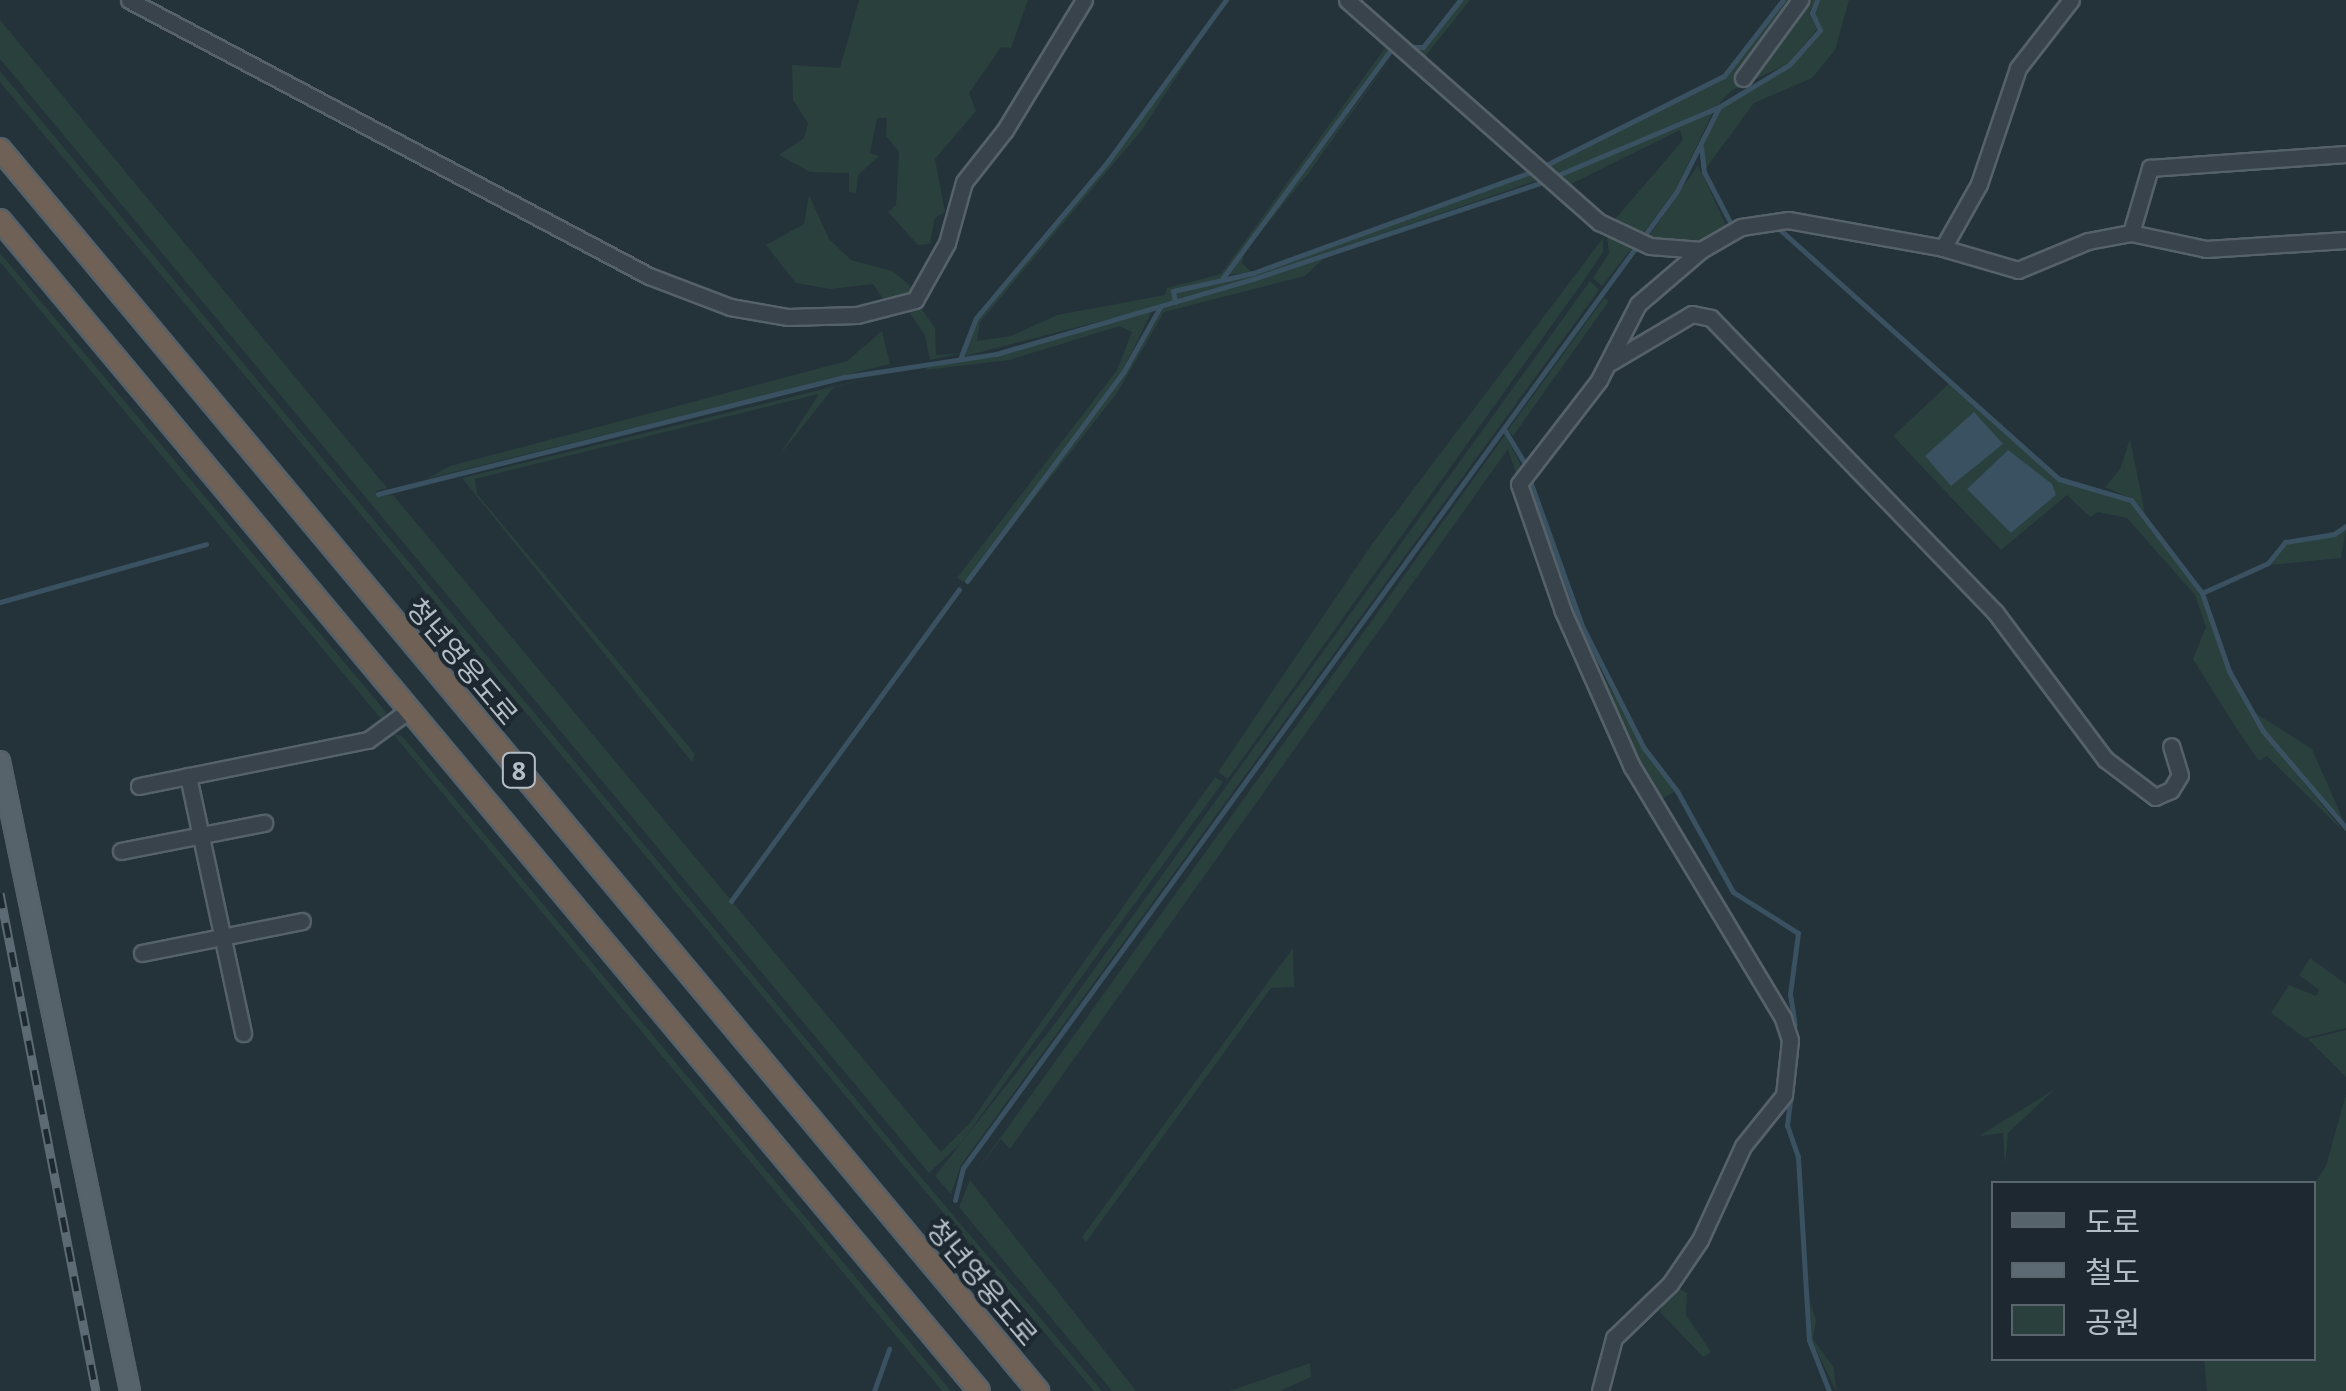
<!DOCTYPE html>
<html>
<head>
<meta charset="utf-8">
<style>
  body { margin:0 }
  #map { position:relative; width:2346px; height:1391px; overflow:hidden; background:#24323a; font-family:"Noto Sans","Noto Sans KR",sans-serif }
  div>[style] { position:absolute }
  [style*='--x'] { left:calc(var(--x)*1px); top:calc(var(--y)*1px); width:calc(var(--w)*1px); rotate:calc(var(--a)*1deg) }
  .green>* { inset:0; background:#2a403d }
  .water>* { inset:0; background:#395160 }
  .stream>* { height:5px; margin:-2.5px; padding:0 2.5px; transform-origin:2.5px; border-radius:2.5px; background:#395160 }
  .roads { filter:drop-shadow(2px 0 #566169) drop-shadow(-2px 0 #566169) drop-shadow(0 2px #566169) drop-shadow(0 -2px #566169) }
  .minor>* { height:15px; margin:-7.5px; padding:0 7.5px; transform-origin:7.5px; border-radius:7.5px; background:#38434b }
  .major>* { height:18px; margin:-9px; padding:0 9px; transform-origin:9px; border-radius:9px; background:#56636b }
  .highway>* { height:20px; margin:-10px; padding:0 10px; transform-origin:10px; border-radius:10px; background:#706156 }
  .rail>* { height:9px; margin-top:-4.5px; transform-origin:0; background:repeating-linear-gradient(90deg,#1d2830 0 15px,#5c6a73 0 30px); box-sizing:border-box; border-block:2px solid #5c6a73 }
  span { translate:-50% -50%; white-space:nowrap; text-align:center; line-height:1.15; -webkit-text-stroke:8px #1d2830; paint-order:stroke }
  .shield-label span { padding:2px 8px; background:#1d2830; border:2px solid; border-radius:8px; -webkit-text-stroke-width:0 }
  .shield-label { font-size:25px; color:#b4bec6; font-weight:700 }
  .street-label { font-size:28px; color:#b4bec6 }
  .legend { position:absolute; left:1991px; top:1181px; width:325px; height:180px; box-sizing:border-box; background:#1d2830; border:2px solid #59646c; margin:0; padding:12px 18px; list-style:none; font-size:30px; color:#b4bec6 }
  .legend li { display:flex; align-items:center; gap:20px; height:50px }
  .legend b { width:50px; border:2px solid #59646c }
</style>
</head>
<body>
<div id="map">
  <div class="green">
    <div style="clip-path:polygon(859px 0,1028px 0,1011px 48px,1001px 47px,969px 93px,976px 111px,935px 159px,945px 212px,935px 218px,930px 244px,918px 245px,888px 212px,896px 205px,899px 152px,886px 136px,887px 118px,877px 118px,870px 153px,879px 156px,858px 175px,856px 193px,849px 192px,849px 173px,810px 172px,779px 155px,804px 138px,808px 123px,793px 100px,792px 65px,840px 68px)"></div>
    <div style="clip-path:polygon(1227px 0,1141px 131px,980px 322px,977px 341px,1011px 336px,1057px 315px,1165px 295px,1167px 288px,1221px 274px,1388px 44px,1392px 47px,1221px 278px,1172px 290px,1174px 301px,1159px 306px,962px 357px,977px 318px,1109px 161px)"></div>
    <div style="clip-path:polygon(1463px 0,1470px 0,1423px 59px,1416px 51px,1425px 49px)"></div>
    <div style="clip-path:polygon(1785px 0,1815px 0,1809px 13px,1817px 29px,1788px 64px,1732px 90px,1718px 105px,1553px 176px,1545px 168px,1726px 78px)"></div>
    <div style="clip-path:polygon(1819px 0,1849px 0,1835px 50px,1812px 78px,1754px 103px,1706px 168px,1702px 148px,1721px 108px,1790px 67px,1822px 30px,1814px 13px)"></div>
    <div style="clip-path:polygon(0 20px,387px 488px,376px 491px,379px 496px,393px 495px,941px 1152px,969px 1124px,1215px 777px,1223px 782px,961px 1143px,929px 1173px,0 59px)"></div>
    <div style="clip-path:polygon(1396px 51px,1307px 175px,1244px 252px,1242px 263px,1251px 272px,1227px 275px)"></div>
    <div style="clip-path:polygon(0 71px,914px 1169px,1102px 1391px,1094px 1391px,904px 1166px,0 82px)"></div>
    <div style="clip-path:polygon(1713px 112px,1676px 189px,1642px 235px,1610px 225px,1683px 140px,1680px 130px,1565px 187px,1555px 178px)"></div>
    <div style="clip-path:polygon(1698px 165px,1727px 227px,1703px 243px,1648px 238px)"></div>
    <div style="clip-path:polygon(1537px 171px,1544px 178px,1252px 278px,1177px 299px,1175px 292px,1254px 275px)"></div>
    <div style="clip-path:polygon(972px 182px,949px 254px,921px 308px,935px 328px,936px 355px,962px 353px,930px 360px,925px 335px,909px 312px)"></div>
    <div style="clip-path:polygon(809px 195px,829px 239px,851px 260px,892px 271px,916px 290px,888px 306px,873px 284px,830px 289px,796px 283px,766px 245px,804px 224px)"></div>
    <div style="clip-path:polygon(1606px 229px,1635px 244px,1602px 286px,1593px 278px,1609px 253px)"></div>
    <div style="clip-path:polygon(1603px 238px,1603px 252px,1587px 276px,1228px 779px,1218px 772px,1372px 544px)"></div>
    <div style="clip-path:polygon(0 253px,386px 712px,382px 720px,0 262px)"></div>
    <div style="clip-path:polygon(1324px 258px,1305px 276px,1164px 312px,1117px 393px,967px 584px,1127px 372px,1163px 309px)"></div>
    <div style="clip-path:polygon(1590px 281px,1599px 290px,961px 1165px,951px 1194px,935px 1176px,1057px 1021px)"></div>
    <div style="clip-path:polygon(1604px 298px,1609px 301px,1513px 436px,1508px 430px)"></div>
    <div style="clip-path:polygon(1152px 311px,1123px 370px,964px 582px,957px 578px,1117px 370px,1132px 332px,1120px 326px,1009px 360px,925px 370px,929px 364px,1012px 352px)"></div>
    <div style="clip-path:polygon(882px 331px,890px 364px,426px 479px,450px 466px,847px 361px)"></div>
    <div style="clip-path:polygon(925px 364px,834px 387px,779px 456px,819px 394px,475px 479px,477px 494px,695px 754px,692px 762px,462px 478px)"></div>
    <div style="clip-path:polygon(evenodd,1952px 381px,2059px 480px,2130px 501px,2201px 594px,2228px 671px,2262px 732px,2346px 834px,2267px 756px,2259px 761px,2238px 731px,2193px 659px,2206px 627px,2195px 595px,2127px 518px,2098px 512px,2090px 517px,2067px 495px,2001px 550px,1893px 436px,1952px 381px,2008px 450px,2056px 495px,2011px 533px,1967px 489px,2008px 450px)"></div>
    <div style="clip-path:polygon(1505px 435px,1525px 473px,1518px 480px,1508px 449px,1010px 1149px,1001px 1139px,970px 1180px,1136px 1391px,1112px 1391px,959px 1207px,970px 1180px)"></div>
    <div style="clip-path:polygon(2130px 439px,2137px 473px,2145px 514px,2132px 499px,2105px 487px,2120px 469px)"></div>
    <div style="clip-path:polygon(1530px 481px,1600px 669px,1643px 748px,1676px 791px,1656px 802px,1612px 716px,1521px 485px)"></div>
    <div style="clip-path:polygon(2346px 529px,2341px 558px,2270px 565px,2286px 544px)"></div>
    <div style="clip-path:polygon(2252px 711px,2312px 749px,2346px 826px,2264px 731px)"></div>
    <div style="clip-path:polygon(393px 734px,402px 736px,951px 1391px,942px 1391px)"></div>
    <div style="clip-path:polygon(1293px 948px,1294px 987px,1271px 988px,1086px 1242px,1082px 1237px)"></div>
    <div style="clip-path:polygon(2310px 958px,2346px 984px,2346px 1028px,2305px 1038px,2271px 1013px,2289px 985px,2316px 996px,2319px 990px,2299px 975px)"></div>
    <div style="clip-path:polygon(2346px 1030px,2346px 1077px,2308px 1039px)"></div>
    <div style="clip-path:polygon(2055px 1089px,2008px 1133px,2005px 1166px,2003px 1133px,1979px 1136px)"></div>
    <div style="clip-path:polygon(2346px 1094px,2346px 1391px,2207px 1391px,2204px 1359px,2314px 1358px,2314px 1184px,2326px 1166px)"></div>
    <div style="clip-path:polygon(1672px 1285px,1687px 1293px,1686px 1315px,1711px 1352px,1703px 1357px,1660px 1312px)"></div>
    <div style="clip-path:polygon(1810px 1302px,1816px 1320px,1813px 1339px,1834px 1368px,1836px 1391px,1811px 1339px)"></div>
    <div style="clip-path:polygon(1310px 1363px,1311px 1377px,1280px 1391px,1230px 1391px)"></div>
  </div>
  <div class="water">
    <div style="clip-path:polygon(1974px 412px,2003px 444px,1951px 486px,1925px 456px)"></div>
    <div style="clip-path:polygon(2008px 450px,2052px 484px,2056px 495px,2011px 533px,1967px 489px)"></div>
  </div>
  <div class="stream">
    <div style="--x:1410;--y:47;--w:13;--a:0"></div>
    <div style="--x:1423;--y:47;--w:60;--a:-51.8"></div>
    <div style="--x:1701;--y:147;--w:25;--a:83"></div>
    <div style="--x:1704;--y:172;--w:56;--a:62.5"></div>
    <div style="--x:1548;--y:164;--w:197;--a:-26.6"></div>
    <div style="--x:1724;--y:76;--w:96;--a:-52.2"></div>
    <div style="--x:1558;--y:175;--w:175;--a:-22.9"></div>
    <div style="--x:1777;--y:227;--w:378;--a:41.8"></div>
    <div style="--x:2059;--y:479;--w:75;--a:16.3"></div>
    <div style="--x:2131;--y:500;--w:117;--a:52.6"></div>
    <div style="--x:2202;--y:593;--w:83;--a:70.9"></div>
    <div style="--x:2229;--y:671;--w:69;--a:60.5"></div>
    <div style="--x:2263;--y:731;--w:128;--a:49.4"></div>
    <div style="--x:1222;--y:279;--w:285;--a:-53.6"></div>
    <div style="--x:1175;--y:302;--w:11;--a:-100"></div>
    <div style="--x:1173;--y:291;--w:82;--a:-12.7"></div>
    <div style="--x:1253;--y:273;--w:298;--a:-20"></div>
    <div style="--x:960;--y:359;--w:44;--a:-68.7"></div>
    <div style="--x:976;--y:318;--w:205;--a:-49.9"></div>
    <div style="--x:1108;--y:161;--w:200;--a:-53.8"></div>
    <div style="--x:1504;--y:429;--w:44;--a:58.8"></div>
    <div style="--x:1530;--y:481;--w:156;--a:70.2"></div>
    <div style="--x:1583;--y:628;--w:135;--a:63.1"></div>
    <div style="--x:1644;--y:748;--w:54;--a:52.5"></div>
    <div style="--x:1677;--y:791;--w:115;--a:61"></div>
    <div style="--x:1733;--y:892;--w:77;--a:32.2"></div>
    <div style="--x:1798;--y:933;--w:62;--a:97.5"></div>
    <div style="--x:1790;--y:994;--w:31;--a:81"></div>
    <div style="--x:378;--y:494;--w:481;--a:-14.1"></div>
    <div style="--x:845;--y:377;--w:153;--a:-8.7"></div>
    <div style="--x:996;--y:354;--w:268;--a:-16.3"></div>
    <div style="--x:1253;--y:279;--w:306;--a:-18.5"></div>
    <div style="--x:967;--y:581;--w:262;--a:-53.2"></div>
    <div style="--x:1124;--y:371;--w:73;--a:-60.6"></div>
    <div style="--x:2202;--y:593;--w:72;--a:-24.4"></div>
    <div style="--x:2268;--y:563;--w:27;--a:-51"></div>
    <div style="--x:2285;--y:542;--w:50;--a:-9.3"></div>
    <div style="--x:2334;--y:534;--w:14;--a:-34"></div>
    <div style="--x:0;--y:602;--w:214;--a:-15.7"></div>
    <div style="--x:731;--y:901;--w:386;--a:-53.8"></div>
    <div style="--x:1796;--y:1053;--w:73;--a:97.1"></div>
    <div style="--x:1787;--y:1125;--w:34;--a:71"></div>
    <div style="--x:1798;--y:1157;--w:183;--a:86.6"></div>
    <div style="--x:1809;--y:1340;--w:55;--a:68.6"></div>
    <div style="--x:955;--y:1200;--w:33;--a:-76"></div>
    <div style="--x:963;--y:1168;--w:1210;--a:-53.84"></div>
    <div style="--x:1677;--y:191;--w:94;--a:-63.4"></div>
    <div style="--x:1719;--y:107;--w:82;--a:-31"></div>
    <div style="--x:1789;--y:65;--w:47;--a:-48.5"></div>
    <div style="--x:1820;--y:30;--w:19;--a:-115"></div>
    <div style="--x:1812;--y:13;--w:14;--a:-69"></div>
    <div style="--x:874;--y:1391;--w:45;--a:-70.3"></div>
  </div>
  <div class="roads">
    <div class="minor">
      <div style="--x:129;--y:0;--w:589;--a:27.96"></div>
      <div style="--x:649;--y:276;--w:87;--a:20.9"></div>
      <div style="--x:730;--y:307;--w:59;--a:9.8"></div>
      <div style="--x:788;--y:317;--w:69;--a:-1.7"></div>
      <div style="--x:857;--y:315;--w:60;--a:-14.5"></div>
      <div style="--x:915;--y:300;--w:65;--a:-60.7"></div>
      <div style="--x:947;--y:243;--w:63;--a:-74.4"></div>
      <div style="--x:964;--y:182;--w:66;--a:-51.7"></div>
      <div style="--x:1005;--y:130;--w:152;--a:-58.7"></div>
      <div style="--x:1347;--y:0;--w:336;--a:41.4"></div>
      <div style="--x:1599;--y:222;--w:56;--a:25.2"></div>
      <div style="--x:1650;--y:246;--w:51;--a:4.5"></div>
      <div style="--x:1743;--y:78;--w:97;--a:-53.8"></div>
      <div style="--x:2131;--y:233;--w:68;--a:-73.7"></div>
      <div style="--x:2150;--y:168;--w:196;--a:-4.1"></div>
      <div style="--x:1943;--y:248;--w:73;--a:-60.6"></div>
      <div style="--x:1979;--y:184;--w:122;--a:-71.4"></div>
      <div style="--x:2018;--y:68;--w:86;--a:-52.1"></div>
      <div style="--x:1611;--y:362;--w:94;--a:-30.7"></div>
      <div style="--x:1692;--y:314;--w:19;--a:12"></div>
      <div style="--x:1711;--y:318;--w:409;--a:46"></div>
      <div style="--x:1995;--y:612;--w:184;--a:53.2"></div>
      <div style="--x:2105;--y:759;--w:63;--a:37.2"></div>
      <div style="--x:2155;--y:797;--w:17;--a:-24"></div>
      <div style="--x:2171;--y:790;--w:17;--a:-59"></div>
      <div style="--x:2180;--y:775;--w:30;--a:-107"></div>
      <div style="--x:188;--y:776;--w:263;--a:77.9"></div>
      <div style="--x:139;--y:786;--w:234;--a:-11.4"></div>
      <div style="--x:368;--y:740;--w:51;--a:-36.2"></div>
      <div style="--x:121;--y:851;--w:146;--a:-11.1"></div>
      <div style="--x:142;--y:953;--w:163;--a:-11.3"></div>
      <div style="--x:1600;--y:1391;--w:55;--a:-75.2"></div>
      <div style="--x:1614;--y:1338;--w:78;--a:-44"></div>
      <div style="--x:1670;--y:1284;--w:53;--a:-55.7"></div>
      <div style="--x:1700;--y:1240;--w:103;--a:-65.4"></div>
      <div style="--x:1743;--y:1146;--w:65;--a:-51.2"></div>
      <div style="--x:1784;--y:1095;--w:55;--a:-83.8"></div>
      <div style="--x:1790;--y:1040;--w:23;--a:-108"></div>
      <div style="--x:1783;--y:1018;--w:293;--a:-121"></div>
      <div style="--x:1632;--y:767;--w:171;--a:-113.9"></div>
      <div style="--x:1563;--y:611;--w:134;--a:-109.1"></div>
      <div style="--x:1519;--y:484;--w:131;--a:-52.4"></div>
      <div style="--x:1599;--y:380;--w:85;--a:-62.8"></div>
      <div style="--x:1638;--y:304;--w:83;--a:-40.6"></div>
      <div style="--x:1701;--y:250;--w:46;--a:-29.9"></div>
      <div style="--x:1741;--y:227;--w:48;--a:-8.5"></div>
      <div style="--x:1788;--y:220;--w:158;--a:10.2"></div>
      <div style="--x:1943;--y:248;--w:78;--a:16.3"></div>
      <div style="--x:2018;--y:270;--w:76;--a:-22.5"></div>
      <div style="--x:2088;--y:241;--w:44;--a:-10.5"></div>
      <div style="--x:2131;--y:233;--w:77;--a:12"></div>
      <div style="--x:2206;--y:249;--w:140;--a:-3.7"></div>
    </div>
    <div class="major">
      <div style="--x:0;--y:761;--w:643;--a:78.34"></div>
    </div>
    <div class="highway">
      <div style="--x:0;--y:149;--w:1619;--a:50.11"></div>
      <div style="--x:0;--y:220;--w:1526;--a:50.1"></div>
    </div>
  </div>
  <div class="rail">
    <div style="--x:0;--y:893;--w:507;--a:79.09"></div>
  </div>
  <div class="shield-label">
    <span style="left:519px;top:770px">8</span>
  </div>
  <div class="street-label">
    <span style="left:463px;top:661px;rotate:50deg">청년영웅도로</span>
    <span style="left:983px;top:1282px;rotate:50deg">청년영웅도로</span>
  </div>
  <ul class="legend">
  <li><b style="height:12px;background:#56636b"></b>도로</li>
  <li><b style="height:12px;background:#5c6a73"></b>철도</li>
  <li><b style="height:28px;background:#2a403d"></b>공원</li>
  </ul>
</div>
</body>
</html>
